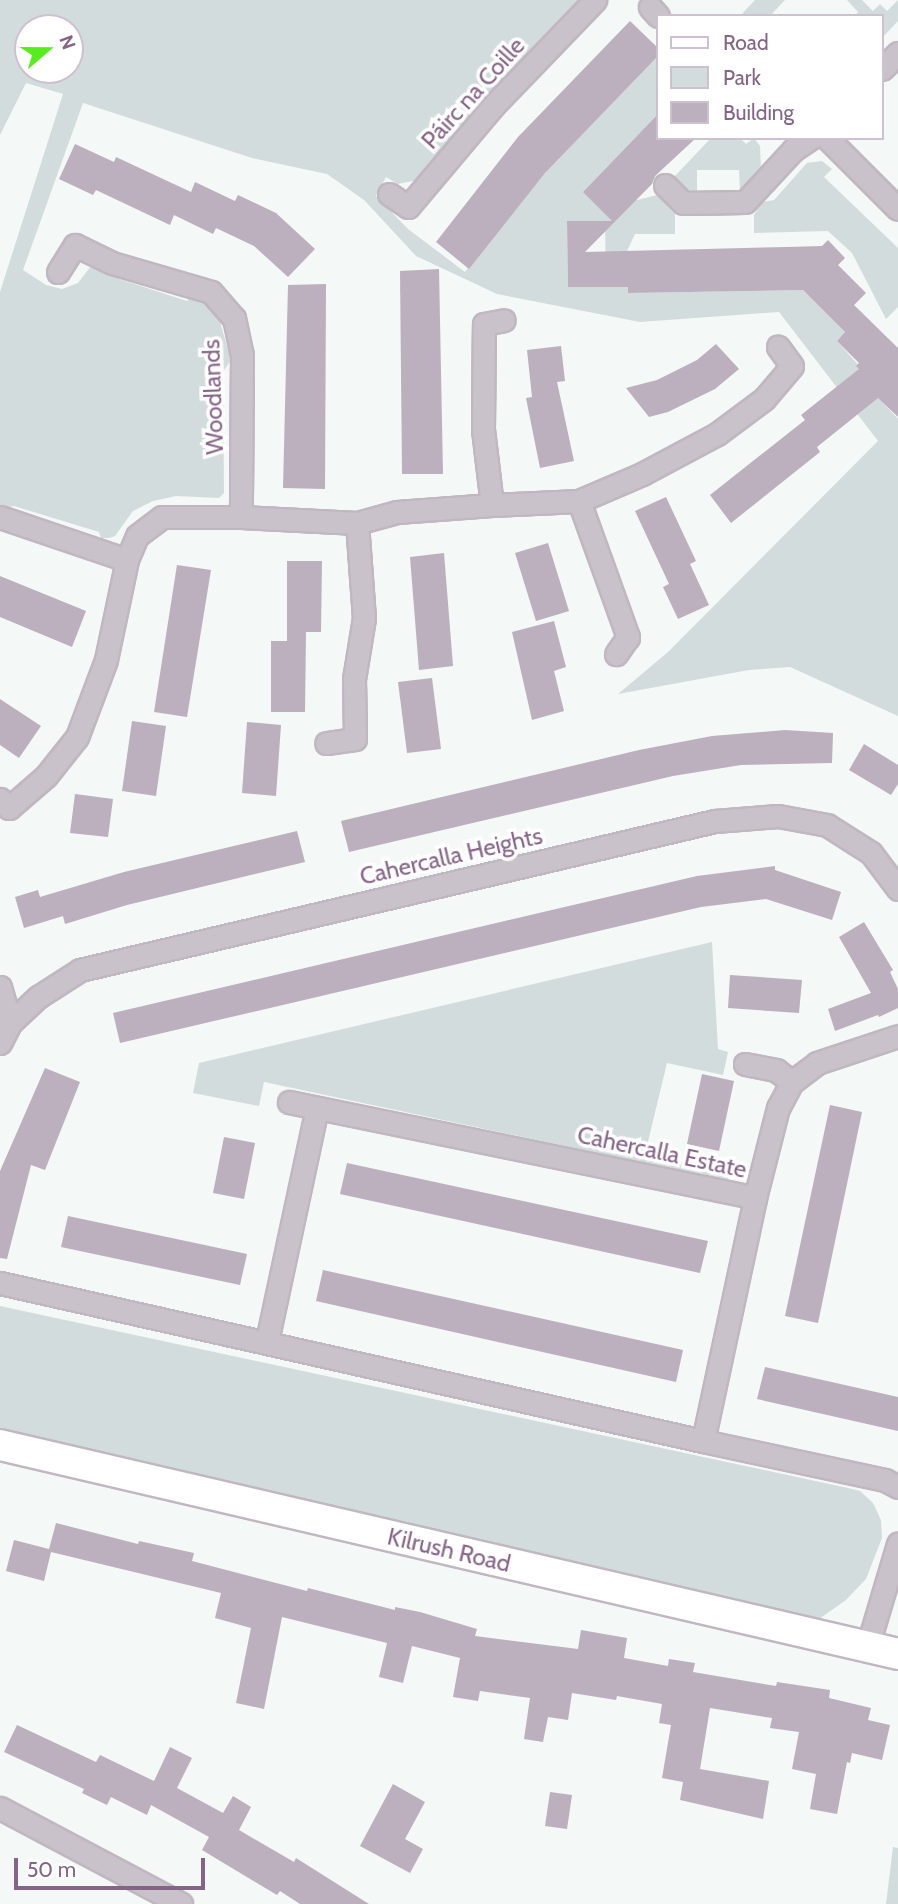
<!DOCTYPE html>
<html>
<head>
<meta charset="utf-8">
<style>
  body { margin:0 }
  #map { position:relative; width:898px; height:1904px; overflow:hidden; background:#f4f8f6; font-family:Cabin,sans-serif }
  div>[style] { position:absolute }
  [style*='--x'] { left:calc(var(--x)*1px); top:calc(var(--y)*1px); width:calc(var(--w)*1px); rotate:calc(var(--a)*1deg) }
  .green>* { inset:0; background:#d3dcdd }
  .building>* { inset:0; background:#bcafbe }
  .roads { filter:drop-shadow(2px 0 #c0b7c1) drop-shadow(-2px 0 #c0b7c1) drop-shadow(0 2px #c0b7c1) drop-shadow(0 -2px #c0b7c1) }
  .street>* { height:21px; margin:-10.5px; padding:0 10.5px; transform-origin:10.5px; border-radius:10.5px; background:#cac2cb }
  .secondary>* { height:30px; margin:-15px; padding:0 15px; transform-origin:15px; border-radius:15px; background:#fff }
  span { translate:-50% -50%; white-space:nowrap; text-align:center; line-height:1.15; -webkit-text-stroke:7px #fff; paint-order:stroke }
  .street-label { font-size:24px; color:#856587 }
  .legend { position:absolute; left:656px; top:14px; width:228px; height:126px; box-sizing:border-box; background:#fff; border:2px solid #cec1cf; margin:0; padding:9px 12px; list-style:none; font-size:21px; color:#856587 }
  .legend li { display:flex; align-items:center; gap:14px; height:35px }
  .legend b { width:35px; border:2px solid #cec1cf }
  .north { position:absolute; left:14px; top:14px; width:70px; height:70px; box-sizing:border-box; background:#fff; border:2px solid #cec1cf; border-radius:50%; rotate:70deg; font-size:19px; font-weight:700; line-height:28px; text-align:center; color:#856587 }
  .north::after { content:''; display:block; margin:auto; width:24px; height:32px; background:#56ed1f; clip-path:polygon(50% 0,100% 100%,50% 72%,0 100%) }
  .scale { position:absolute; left:14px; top:1858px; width:191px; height:32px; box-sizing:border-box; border:4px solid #856587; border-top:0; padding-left:9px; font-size:21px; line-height:24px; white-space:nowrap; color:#856587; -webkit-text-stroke:5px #fff; paint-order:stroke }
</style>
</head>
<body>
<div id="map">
  <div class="green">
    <div style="clip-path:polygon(evenodd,0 0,580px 0,485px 99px,418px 180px,398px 184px,386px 177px,376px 196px,408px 229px,465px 272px,548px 169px,658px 56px,658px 114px,583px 192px,637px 200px,657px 195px,675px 214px,675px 234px,635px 234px,627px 251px,628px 293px,803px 290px,845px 332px,837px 341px,879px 388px,874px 393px,898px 419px,898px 716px,790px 667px,749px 670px,618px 694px,668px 652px,878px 441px,779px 312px,640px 322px,497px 294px,416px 256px,364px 200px,327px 174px,252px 158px,83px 103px,23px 270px,46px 285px,62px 289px,78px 283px,91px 266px,112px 269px,119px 279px,187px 301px,192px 295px,205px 303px,220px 322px,231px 360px,223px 372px,224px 493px,219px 498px,176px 496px,153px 501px,133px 511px,115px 536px,109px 538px,101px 538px,99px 532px,14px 506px,0 509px,0 292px,63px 94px,26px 83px,0 135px,0 0,28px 28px,70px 28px,70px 70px,28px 70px,28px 28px,0 0,567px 221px,605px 221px,606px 287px,568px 287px,567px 221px)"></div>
    <div style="clip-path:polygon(755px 0,785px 0,770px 16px,740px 16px)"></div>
    <div style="clip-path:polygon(847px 0,862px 0,873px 11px,880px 4px,887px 11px,898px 0,898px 21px,882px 38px,882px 16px,855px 16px,858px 12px)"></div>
    <div style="clip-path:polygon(711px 138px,740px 138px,746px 144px,754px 138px,760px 146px,761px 170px,740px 192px,739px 170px,697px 170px,697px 191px,689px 192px,673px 178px)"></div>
    <div style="clip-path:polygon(822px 161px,832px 169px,824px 177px,898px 248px,898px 307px,886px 319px,852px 253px,828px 231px,754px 233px,754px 215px,762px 202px,774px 200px,807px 163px)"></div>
    <div style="clip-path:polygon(712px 942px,718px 1049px,728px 1052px,723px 1075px,667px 1063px,645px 1154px,739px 1173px,725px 1180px,264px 1082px,259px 1106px,193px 1093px,199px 1063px)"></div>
    <div style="clip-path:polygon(0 1306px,848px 1488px,860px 1491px,873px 1503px,881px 1520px,882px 1538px,866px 1579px,846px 1600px,819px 1619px,806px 1619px,0 1428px)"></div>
    <div style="clip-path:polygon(893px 1847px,898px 1848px,898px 1904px,886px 1904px)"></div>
  </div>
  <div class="building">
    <div style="clip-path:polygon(630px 21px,658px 48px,658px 56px,545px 173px,469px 269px,436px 242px,518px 137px)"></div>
    <div style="clip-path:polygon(658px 114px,658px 138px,696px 138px,655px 176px,652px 184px,585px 252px,787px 247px,822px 246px,828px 240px,845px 258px,838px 265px,866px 293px,854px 305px,898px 348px,898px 417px,878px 398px,817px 447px,820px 452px,731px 523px,710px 495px,805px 420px,801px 415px,859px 369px,856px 366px,859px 363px,837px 341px,845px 332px,803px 290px,628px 293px,628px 287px,568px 287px,567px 221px,612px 221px,583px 192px)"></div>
    <div style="clip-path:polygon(75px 144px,114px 162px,116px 157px,191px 192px,195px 182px,235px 201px,238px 195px,276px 213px,315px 249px,288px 277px,254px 246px,216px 228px,213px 234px,174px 215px,170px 225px,96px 190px,93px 195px,59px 179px)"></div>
    <div style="clip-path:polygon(439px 269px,443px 474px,402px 474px,400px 271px)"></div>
    <div style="clip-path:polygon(326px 284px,325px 489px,283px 488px,288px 285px)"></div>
    <div style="clip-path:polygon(716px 344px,739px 369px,715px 389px,668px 412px,649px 417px,626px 388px,657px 380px,697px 360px)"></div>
    <div style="clip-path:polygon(561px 346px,565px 381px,557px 382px,574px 461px,540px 468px,526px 398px,532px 397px,527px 350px)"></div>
    <div style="clip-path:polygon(666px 497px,696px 561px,690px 564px,709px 605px,678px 619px,663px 587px,669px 584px,635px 511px)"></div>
    <div style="clip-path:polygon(548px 543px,569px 611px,536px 621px,515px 553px)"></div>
    <div style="clip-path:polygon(444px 553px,453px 666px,419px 670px,410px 557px)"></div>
    <div style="clip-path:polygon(287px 561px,322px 561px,321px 632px,306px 632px,305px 712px,271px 712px,271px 641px,287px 641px)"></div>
    <div style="clip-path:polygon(177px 565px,211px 570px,187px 717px,154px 712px)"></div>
    <div style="clip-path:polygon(0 576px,86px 611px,72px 647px,0 617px)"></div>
    <div style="clip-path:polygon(554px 621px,566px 667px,554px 671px,564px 711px,532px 720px,512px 632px)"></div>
    <div style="clip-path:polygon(432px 678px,441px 749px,407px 753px,398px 682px)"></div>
    <div style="clip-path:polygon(0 699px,41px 726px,19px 758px,0 745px)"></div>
    <div style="clip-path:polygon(132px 721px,166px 726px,156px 796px,122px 791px)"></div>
    <div style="clip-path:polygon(247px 722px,281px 725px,276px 796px,242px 793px)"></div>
    <div style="clip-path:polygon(785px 730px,833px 733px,832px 763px,741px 765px,673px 776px,349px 852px,341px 821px,639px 750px,712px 736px)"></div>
    <div style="clip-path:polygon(864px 744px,898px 765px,898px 784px,891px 795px,849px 770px)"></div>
    <div style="clip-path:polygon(75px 794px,113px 799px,108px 837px,70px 833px)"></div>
    <div style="clip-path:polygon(297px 831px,305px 862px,127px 905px,65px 924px,63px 916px,24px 928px,15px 897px,38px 890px,40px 897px,124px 872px)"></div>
    <div style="clip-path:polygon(775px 866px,775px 870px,841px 892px,832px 920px,766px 899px,701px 907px,120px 1043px,113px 1013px,697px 876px)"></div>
    <div style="clip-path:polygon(864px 922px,893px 970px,890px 972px,898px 989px,898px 1008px,879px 1017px,878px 1015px,835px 1031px,828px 1009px,871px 993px,839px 937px)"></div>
    <div style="clip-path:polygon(730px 975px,802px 980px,799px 1013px,728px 1008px)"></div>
    <div style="clip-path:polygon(45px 1068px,80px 1082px,45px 1170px,31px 1165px,7px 1259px,0 1258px,0 1171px)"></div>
    <div style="clip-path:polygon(702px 1074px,734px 1081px,719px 1151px,687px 1144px)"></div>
    <div style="clip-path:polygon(830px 1105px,862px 1112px,818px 1323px,785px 1316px)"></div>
    <div style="clip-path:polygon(224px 1137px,255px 1143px,244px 1199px,213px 1193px)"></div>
    <div style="clip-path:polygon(347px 1163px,708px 1241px,700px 1273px,340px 1194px)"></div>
    <div style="clip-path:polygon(68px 1216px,247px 1254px,240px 1285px,61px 1247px)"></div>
    <div style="clip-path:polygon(323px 1270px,683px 1350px,676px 1382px,316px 1301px)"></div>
    <div style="clip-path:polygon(765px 1367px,898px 1397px,898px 1431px,757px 1399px)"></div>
    <div style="clip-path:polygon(56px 1523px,138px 1544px,139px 1541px,194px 1553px,192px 1561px,307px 1591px,308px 1588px,395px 1610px,395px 1607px,420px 1612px,477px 1629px,475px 1636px,578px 1649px,581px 1630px,627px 1638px,624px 1658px,668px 1666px,669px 1659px,695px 1663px,693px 1672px,776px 1686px,777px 1682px,830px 1690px,829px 1698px,871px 1708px,868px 1720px,890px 1725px,882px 1760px,852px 1753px,850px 1763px,847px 1762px,837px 1814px,810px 1809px,816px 1774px,792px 1769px,799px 1732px,770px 1728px,772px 1718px,710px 1708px,700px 1769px,769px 1781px,763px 1819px,680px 1800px,683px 1782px,662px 1778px,671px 1725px,659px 1723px,662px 1704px,617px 1696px,616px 1700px,572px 1693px,568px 1720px,548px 1717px,543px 1742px,524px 1739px,530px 1698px,480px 1691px,478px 1701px,453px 1697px,460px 1658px,412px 1646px,403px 1683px,379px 1677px,387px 1643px,282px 1617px,264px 1709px,236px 1703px,251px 1628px,215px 1618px,221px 1593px,51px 1552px,44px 1581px,6px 1571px,14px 1540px,49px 1549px)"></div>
    <div style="clip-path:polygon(17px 1725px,96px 1762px,100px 1755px,154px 1781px,170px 1747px,192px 1758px,177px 1788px,223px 1813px,233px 1796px,251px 1807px,239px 1830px,294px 1862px,296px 1858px,369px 1904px,300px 1904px,280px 1891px,277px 1895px,202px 1850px,209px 1837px,151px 1805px,147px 1815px,111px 1797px,107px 1805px,82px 1793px,84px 1789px,4px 1752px)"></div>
    <div style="clip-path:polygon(393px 1784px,425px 1802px,405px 1839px,423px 1849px,410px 1873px,360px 1846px)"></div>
    <div style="clip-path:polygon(550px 1792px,572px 1795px,567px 1829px,545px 1826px)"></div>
  </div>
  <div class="roads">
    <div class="street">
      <div style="--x:650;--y:7;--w:12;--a:48"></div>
      <div style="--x:882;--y:69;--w:23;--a:-45"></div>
      <div style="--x:827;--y:138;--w:100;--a:45"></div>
      <div style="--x:665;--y:185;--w:25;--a:45"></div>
      <div style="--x:683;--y:203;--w:62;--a:-0.9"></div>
      <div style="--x:745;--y:202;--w:71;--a:-47.3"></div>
      <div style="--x:793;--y:150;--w:22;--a:-34"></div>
      <div style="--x:389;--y:194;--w:23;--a:34"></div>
      <div style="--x:408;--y:207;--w:133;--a:-49.9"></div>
      <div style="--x:494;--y:105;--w:146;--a:-46.1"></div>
      <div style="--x:58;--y:272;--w:32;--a:-58"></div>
      <div style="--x:75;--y:245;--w:41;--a:25.9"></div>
      <div style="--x:112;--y:263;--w:103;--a:16.3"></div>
      <div style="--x:211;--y:292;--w:35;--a:49"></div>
      <div style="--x:234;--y:318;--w:38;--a:78"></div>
      <div style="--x:242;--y:355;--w:162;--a:90.4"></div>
      <div style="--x:241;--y:517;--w:79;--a:180"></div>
      <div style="--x:162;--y:517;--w:31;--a:143"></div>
      <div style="--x:137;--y:536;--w:26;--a:113"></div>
      <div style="--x:579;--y:501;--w:145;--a:70.2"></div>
      <div style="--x:628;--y:637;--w:21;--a:125"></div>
      <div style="--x:492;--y:505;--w:87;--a:-2.6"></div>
      <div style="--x:579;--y:501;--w:69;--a:-23.2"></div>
      <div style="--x:642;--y:474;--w:85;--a:-28.1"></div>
      <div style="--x:717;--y:434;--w:59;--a:-36.7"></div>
      <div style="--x:764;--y:399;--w:43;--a:-49.7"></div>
      <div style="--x:792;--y:366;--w:24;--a:-126"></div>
      <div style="--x:0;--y:517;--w:134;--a:18.7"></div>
      <div style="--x:127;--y:560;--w:102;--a:101.9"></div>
      <div style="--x:106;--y:660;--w:82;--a:110.6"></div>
      <div style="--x:77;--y:737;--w:50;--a:128.5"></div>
      <div style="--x:46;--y:776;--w:49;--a:139.1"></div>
      <div style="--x:9;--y:808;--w:13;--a:-135"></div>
      <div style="--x:241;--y:517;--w:116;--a:3"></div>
      <div style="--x:357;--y:523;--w:95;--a:85.8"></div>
      <div style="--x:364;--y:618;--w:62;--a:99.3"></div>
      <div style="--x:354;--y:679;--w:60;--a:89"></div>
      <div style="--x:355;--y:739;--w:29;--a:172"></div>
      <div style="--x:357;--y:523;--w:41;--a:-15.4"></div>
      <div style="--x:397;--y:512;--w:95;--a:-4.2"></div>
      <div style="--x:492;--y:505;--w:77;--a:-96.8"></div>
      <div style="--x:483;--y:429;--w:105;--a:-89.5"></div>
      <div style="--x:484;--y:324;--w:20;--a:-11"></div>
      <div style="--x:0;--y:987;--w:37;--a:74"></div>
      <div style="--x:0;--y:1043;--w:22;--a:-63"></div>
      <div style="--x:10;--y:1023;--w:38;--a:-43"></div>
      <div style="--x:38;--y:997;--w:50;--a:-32.7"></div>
      <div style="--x:80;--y:970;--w:652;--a:-13.21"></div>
      <div style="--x:715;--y:821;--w:63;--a:-4.5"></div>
      <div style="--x:778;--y:816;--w:50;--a:10.4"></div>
      <div style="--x:827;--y:825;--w:52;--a:32.5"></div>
      <div style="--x:871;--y:853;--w:45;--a:53.1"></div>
      <div style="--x:745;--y:1064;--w:32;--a:11"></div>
      <div style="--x:776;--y:1070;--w:20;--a:37"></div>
      <div style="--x:289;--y:1102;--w:476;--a:11.6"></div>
      <div style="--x:0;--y:1283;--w:721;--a:12.67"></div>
      <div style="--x:703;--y:1441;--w:249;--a:-77.9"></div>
      <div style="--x:755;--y:1198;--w:93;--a:-75.7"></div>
      <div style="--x:778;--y:1108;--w:30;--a:-62"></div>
      <div style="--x:792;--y:1082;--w:31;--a:-37"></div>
      <div style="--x:817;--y:1063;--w:85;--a:-18.4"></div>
      <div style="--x:267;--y:1341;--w:238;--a:-77.9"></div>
      <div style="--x:703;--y:1441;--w:186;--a:12.1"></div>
      <div style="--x:885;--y:1480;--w:15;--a:28"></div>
      <div style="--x:867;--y:1648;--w:109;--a:-73.4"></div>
      <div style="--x:0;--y:1808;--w:205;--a:27.9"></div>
    </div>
    <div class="secondary">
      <div style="--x:0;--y:1445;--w:922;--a:13.1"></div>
    </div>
  </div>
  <div class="street-label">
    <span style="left:473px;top:93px;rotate:-48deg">Páirc na Coille</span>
    <span style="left:213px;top:397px;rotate:-92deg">Woodlands</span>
    <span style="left:451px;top:856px;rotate:-13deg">Cahercalla Heights</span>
    <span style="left:662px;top:1152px;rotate:12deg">Cahercalla Estate</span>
    <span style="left:449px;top:1550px;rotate:13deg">Kilrush Road</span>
  </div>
  <ul class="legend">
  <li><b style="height:9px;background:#fff"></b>Road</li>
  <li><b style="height:19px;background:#d3dcdd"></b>Park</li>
  <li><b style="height:19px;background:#bcafbe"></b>Building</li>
  </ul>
  <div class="north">N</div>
  <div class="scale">50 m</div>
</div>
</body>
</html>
